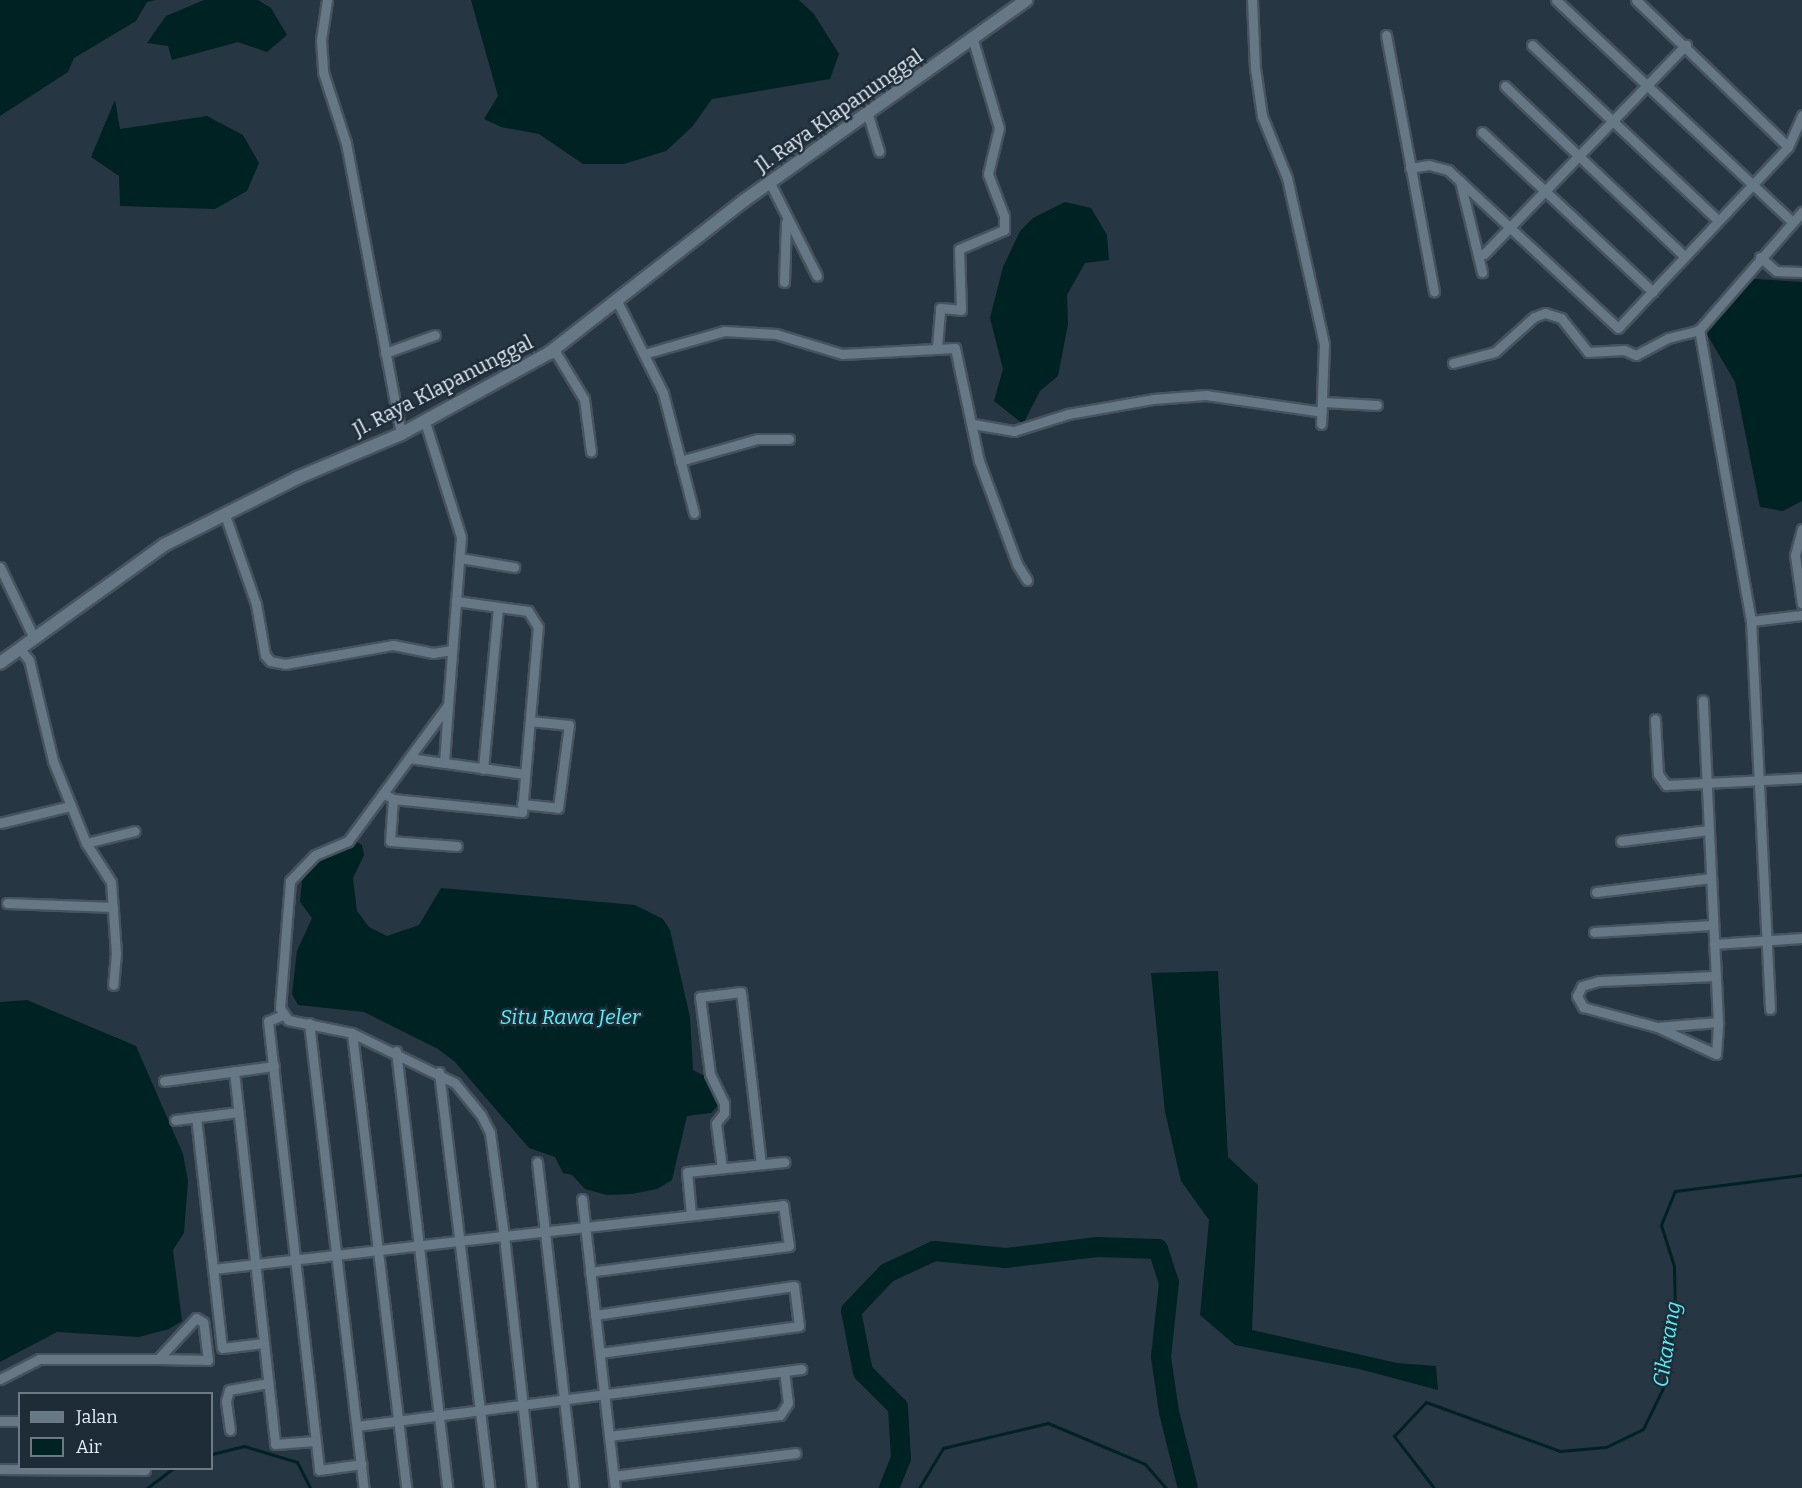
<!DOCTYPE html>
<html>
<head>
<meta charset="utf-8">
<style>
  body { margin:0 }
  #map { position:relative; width:1802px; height:1488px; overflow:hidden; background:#273643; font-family:Bitter,serif }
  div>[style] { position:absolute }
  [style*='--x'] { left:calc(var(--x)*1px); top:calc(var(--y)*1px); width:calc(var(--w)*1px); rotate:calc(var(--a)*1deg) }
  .water>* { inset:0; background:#002223 }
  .stream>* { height:3px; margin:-1.5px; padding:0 1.5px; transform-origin:1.5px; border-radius:1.5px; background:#002223 }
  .river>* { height:20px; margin:-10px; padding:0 10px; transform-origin:10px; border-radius:10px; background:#002223 }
  .roads { filter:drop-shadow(2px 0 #47535e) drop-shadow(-2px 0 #47535e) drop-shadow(0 2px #47535e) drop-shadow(0 -2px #47535e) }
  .minor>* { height:9px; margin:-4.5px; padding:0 4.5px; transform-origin:4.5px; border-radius:4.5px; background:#667786 }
  .tertiary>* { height:12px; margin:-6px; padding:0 6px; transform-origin:6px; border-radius:6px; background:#667786 }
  span { translate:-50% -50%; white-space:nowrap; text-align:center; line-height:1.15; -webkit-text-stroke:4.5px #1e2c38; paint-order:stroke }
  .street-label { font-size:20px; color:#e4edf6 }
  .water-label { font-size:21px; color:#54f0f7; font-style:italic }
  .legend { position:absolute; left:18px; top:1392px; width:195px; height:78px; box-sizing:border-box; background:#1e2c38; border:2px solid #6d7984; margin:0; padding:8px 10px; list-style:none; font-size:18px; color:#e4edf6 }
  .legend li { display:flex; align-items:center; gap:12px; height:30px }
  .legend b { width:30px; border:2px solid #6d7984 }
</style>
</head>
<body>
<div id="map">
  <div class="water">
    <div style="clip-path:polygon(0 0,156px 0,147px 2px,136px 21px,74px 58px,68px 72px,0 116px)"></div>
    <div style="clip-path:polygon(204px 0,258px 0,271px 8px,287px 35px,267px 52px,238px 42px,172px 60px,168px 46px,147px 43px,166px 16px)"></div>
    <div style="clip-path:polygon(471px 0,799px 0,814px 14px,839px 54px,830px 79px,712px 99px,692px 127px,666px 151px,624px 164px,583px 164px,539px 134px,501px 127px,484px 119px,498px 96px)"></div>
    <div style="clip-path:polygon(115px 100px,120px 129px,207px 116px,243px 135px,259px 163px,247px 191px,215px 209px,120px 206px,119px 176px,91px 157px)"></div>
    <div style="clip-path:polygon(1065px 202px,1091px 208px,1107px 235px,1109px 260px,1085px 263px,1067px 295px,1068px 324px,1058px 376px,1040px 391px,1023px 424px,994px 401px,1003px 369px,990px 318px,1003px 267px,1020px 231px,1033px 218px)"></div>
    <div style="clip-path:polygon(1742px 278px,1802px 282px,1802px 501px,1783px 511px,1760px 507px,1735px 382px,1702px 326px)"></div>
    <div style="clip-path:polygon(355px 841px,362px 845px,364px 855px,353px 878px,357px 911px,369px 927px,387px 936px,419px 925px,441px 888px,635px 905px,663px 919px,670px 930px,690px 1017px,693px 1070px,712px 1080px,719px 1096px,719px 1104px,711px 1113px,687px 1116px,672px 1180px,657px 1189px,632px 1194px,607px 1195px,585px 1189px,572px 1175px,563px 1173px,555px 1157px,529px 1148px,455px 1062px,438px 1049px,364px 1012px,298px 1005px,292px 994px,297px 951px,312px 918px,300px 902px,302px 881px,317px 861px)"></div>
    <div style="clip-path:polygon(1218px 971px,1228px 1157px,1258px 1185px,1252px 1330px,1397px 1363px,1436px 1366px,1438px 1390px,1359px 1369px,1235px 1345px,1200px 1315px,1209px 1220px,1181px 1181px,1165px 1112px,1151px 973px)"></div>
    <div style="clip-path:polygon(27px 1000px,136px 1046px,183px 1154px,188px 1181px,184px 1233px,173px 1250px,182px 1321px,169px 1329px,139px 1337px,57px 1332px,0 1362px,0 1002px)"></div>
  </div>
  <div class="stream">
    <div style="--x:212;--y:1454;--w:33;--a:-14"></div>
    <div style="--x:244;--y:1446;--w:55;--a:16.8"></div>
    <div style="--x:297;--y:1462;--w:29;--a:63"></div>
    <div style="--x:147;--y:1488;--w:34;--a:-37"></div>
    <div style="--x:919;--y:1488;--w:47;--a:-59"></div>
    <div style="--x:943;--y:1448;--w:108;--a:-13.4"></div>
    <div style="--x:1048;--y:1423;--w:105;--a:22.9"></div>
    <div style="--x:1145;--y:1464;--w:32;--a:49"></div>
    <div style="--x:1434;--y:1488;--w:66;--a:-127.6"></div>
    <div style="--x:1394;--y:1436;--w:47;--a:-46.7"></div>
    <div style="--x:1426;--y:1402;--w:143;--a:20.1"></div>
    <div style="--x:1560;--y:1451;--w:46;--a:-5"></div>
    <div style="--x:1606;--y:1447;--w:41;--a:-25.9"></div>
    <div style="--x:1643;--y:1429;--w:46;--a:-64"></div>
    <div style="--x:1663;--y:1388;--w:74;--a:-80.7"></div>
    <div style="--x:1675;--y:1315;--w:49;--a:-91.2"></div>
    <div style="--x:1674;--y:1266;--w:43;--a:-107.6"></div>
    <div style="--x:1661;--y:1225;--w:37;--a:-68"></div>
    <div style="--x:1675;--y:1191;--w:128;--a:-7.2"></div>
  </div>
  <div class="river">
    <div style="--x:889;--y:1488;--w:32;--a:-68"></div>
    <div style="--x:901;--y:1458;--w:51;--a:-93.4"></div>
    <div style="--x:898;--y:1407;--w:49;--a:-135"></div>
    <div style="--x:863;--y:1372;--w:62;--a:-101.1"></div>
    <div style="--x:851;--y:1311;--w:52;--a:-46.5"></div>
    <div style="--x:887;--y:1273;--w:52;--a:-25.1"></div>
    <div style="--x:934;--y:1251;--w:72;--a:5.6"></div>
    <div style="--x:1006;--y:1258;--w:92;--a:-6.9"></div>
    <div style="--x:1097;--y:1247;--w:61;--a:1.9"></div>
    <div style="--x:1158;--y:1249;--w:35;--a:72"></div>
    <div style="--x:1169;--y:1282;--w:75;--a:96.1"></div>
    <div style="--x:1161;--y:1357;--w:56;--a:81.7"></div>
    <div style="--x:1169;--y:1412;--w:78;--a:76"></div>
  </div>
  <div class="roads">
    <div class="minor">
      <div style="--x:327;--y:0;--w:40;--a:98.5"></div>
      <div style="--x:321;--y:40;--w:32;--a:86"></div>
      <div style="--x:323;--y:72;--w:75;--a:72.1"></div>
      <div style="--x:346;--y:143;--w:296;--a:79.3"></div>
      <div style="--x:1252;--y:0;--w:68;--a:87.5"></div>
      <div style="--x:1255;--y:68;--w:49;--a:81.7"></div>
      <div style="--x:1262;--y:116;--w:67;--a:68"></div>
      <div style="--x:1287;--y:178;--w:170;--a:77.4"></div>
      <div style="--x:1324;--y:344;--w:80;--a:92.1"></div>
      <div style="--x:1556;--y:0;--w:324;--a:43.2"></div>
      <div style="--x:1636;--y:0;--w:211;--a:44"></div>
      <div style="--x:1386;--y:35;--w:261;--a:79.4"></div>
      <div style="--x:1532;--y:45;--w:255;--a:43.3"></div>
      <div style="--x:1505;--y:86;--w:247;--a:43.5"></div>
      <div style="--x:868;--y:115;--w:38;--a:73"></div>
      <div style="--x:1482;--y:132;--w:234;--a:43.1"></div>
      <div style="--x:1410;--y:168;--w:19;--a:-9"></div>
      <div style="--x:1429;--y:165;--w:20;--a:15"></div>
      <div style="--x:1448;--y:170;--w:232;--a:42.9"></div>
      <div style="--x:1618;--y:328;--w:248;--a:-46.8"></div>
      <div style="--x:1788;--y:147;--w:35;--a:-66"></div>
      <div style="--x:1460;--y:181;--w:94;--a:76.4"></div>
      <div style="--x:770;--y:183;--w:104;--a:63.2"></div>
      <div style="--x:1484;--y:254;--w:291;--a:-46"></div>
      <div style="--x:1760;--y:257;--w:21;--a:41"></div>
      <div style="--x:1776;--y:271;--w:26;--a:2"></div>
      <div style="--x:784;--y:282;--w:60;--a:-88.1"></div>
      <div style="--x:618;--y:303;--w:101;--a:63.4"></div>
      <div style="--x:663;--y:393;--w:124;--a:75.5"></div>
      <div style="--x:937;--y:346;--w:38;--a:-85"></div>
      <div style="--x:940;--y:308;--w:21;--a:5"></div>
      <div style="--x:961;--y:310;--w:61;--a:-91.9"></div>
      <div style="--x:959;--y:249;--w:49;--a:-22.9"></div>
      <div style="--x:1004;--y:230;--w:14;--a:-90"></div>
      <div style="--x:1004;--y:216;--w:45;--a:-110.9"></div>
      <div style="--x:988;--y:174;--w:47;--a:-76.6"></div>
      <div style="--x:999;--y:128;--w:95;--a:-106.5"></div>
      <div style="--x:385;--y:353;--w:53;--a:-19.8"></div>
      <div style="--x:549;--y:353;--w:7;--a:0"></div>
      <div style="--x:556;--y:353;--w:54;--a:58.7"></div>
      <div style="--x:584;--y:399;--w:53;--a:82.5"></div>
      <div style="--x:644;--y:354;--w:83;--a:-16"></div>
      <div style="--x:724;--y:331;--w:52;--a:3.3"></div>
      <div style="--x:776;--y:334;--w:69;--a:16.9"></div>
      <div style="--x:842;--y:354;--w:113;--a:-3"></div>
      <div style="--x:955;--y:348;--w:116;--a:78"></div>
      <div style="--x:979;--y:461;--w:110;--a:69.7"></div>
      <div style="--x:1017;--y:564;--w:19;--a:58"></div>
      <div style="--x:1453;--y:363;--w:43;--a:-14.7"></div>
      <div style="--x:1495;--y:352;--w:52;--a:-41.9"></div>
      <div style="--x:1534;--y:317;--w:12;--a:-20"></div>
      <div style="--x:1545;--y:313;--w:17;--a:17"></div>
      <div style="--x:1561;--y:318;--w:43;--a:51.5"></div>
      <div style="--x:1588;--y:352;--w:36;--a:-3"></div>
      <div style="--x:1624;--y:350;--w:13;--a:23"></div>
      <div style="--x:1636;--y:355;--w:36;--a:-28"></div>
      <div style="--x:1668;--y:338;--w:32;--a:-14"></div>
      <div style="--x:1324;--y:402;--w:53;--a:3.2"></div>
      <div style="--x:425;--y:422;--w:121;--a:72.6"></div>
      <div style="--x:461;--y:537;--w:169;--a:94.4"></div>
      <div style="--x:448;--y:705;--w:169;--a:126.3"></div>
      <div style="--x:348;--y:841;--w:36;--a:157"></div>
      <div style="--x:315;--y:855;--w:36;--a:134"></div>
      <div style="--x:290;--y:881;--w:127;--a:94.5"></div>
      <div style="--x:280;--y:1008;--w:14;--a:56"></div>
      <div style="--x:288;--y:1020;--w:65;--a:11.5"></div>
      <div style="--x:352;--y:1033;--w:114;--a:25.9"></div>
      <div style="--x:455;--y:1083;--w:41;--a:50.9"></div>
      <div style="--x:481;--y:1115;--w:20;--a:63"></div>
      <div style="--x:490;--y:1133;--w:104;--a:82.3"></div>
      <div style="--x:504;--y:1236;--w:281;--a:-6.3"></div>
      <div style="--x:783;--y:1205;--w:41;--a:81.7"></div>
      <div style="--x:789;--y:1246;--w:201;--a:172.6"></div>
      <div style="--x:973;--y:424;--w:42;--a:9.7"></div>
      <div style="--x:1014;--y:431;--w:57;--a:-17.5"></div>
      <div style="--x:1068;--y:414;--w:86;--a:-10"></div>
      <div style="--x:1153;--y:399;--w:53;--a:-4.3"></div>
      <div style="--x:1206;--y:395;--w:117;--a:8.3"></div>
      <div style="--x:680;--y:461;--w:81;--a:-15.8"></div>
      <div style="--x:758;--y:439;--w:31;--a:0"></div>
      <div style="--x:225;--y:515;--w:94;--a:70.8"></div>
      <div style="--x:256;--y:604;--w:52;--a:80"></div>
      <div style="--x:265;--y:655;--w:8;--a:50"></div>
      <div style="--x:270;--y:661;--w:15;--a:11"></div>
      <div style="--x:285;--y:664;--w:110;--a:-10"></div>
      <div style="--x:393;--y:645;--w:41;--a:11.3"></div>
      <div style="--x:433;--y:653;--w:19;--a:-9"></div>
      <div style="--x:1802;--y:529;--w:27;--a:105"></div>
      <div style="--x:1795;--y:555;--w:49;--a:81.9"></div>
      <div style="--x:460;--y:558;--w:55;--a:9.5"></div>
      <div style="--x:0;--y:567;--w:79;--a:64.4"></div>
      <div style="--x:1751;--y:621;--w:51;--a:-6.7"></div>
      <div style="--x:20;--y:649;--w:14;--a:51"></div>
      <div style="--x:29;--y:660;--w:104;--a:76.6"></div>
      <div style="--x:53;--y:761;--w:88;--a:68.1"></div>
      <div style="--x:86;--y:843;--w:46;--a:57.3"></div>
      <div style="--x:111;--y:882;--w:71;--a:86"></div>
      <div style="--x:116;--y:953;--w:32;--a:95"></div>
      <div style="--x:1655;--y:719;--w:55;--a:86.9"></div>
      <div style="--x:1658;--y:774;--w:14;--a:54"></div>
      <div style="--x:1666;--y:785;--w:136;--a:-2.9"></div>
      <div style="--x:409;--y:758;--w:117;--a:7.9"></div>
      <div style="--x:444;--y:763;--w:57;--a:-86"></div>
      <div style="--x:483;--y:769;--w:163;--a:-84.7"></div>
      <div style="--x:383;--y:793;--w:12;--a:31"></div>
      <div style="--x:393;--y:799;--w:130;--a:5.8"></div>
      <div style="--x:522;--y:812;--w:186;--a:-85.1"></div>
      <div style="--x:538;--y:627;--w:19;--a:-122"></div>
      <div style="--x:528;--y:611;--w:73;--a:-172.1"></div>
      <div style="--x:393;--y:799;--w:42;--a:94.1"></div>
      <div style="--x:390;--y:841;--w:67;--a:4.3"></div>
      <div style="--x:522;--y:804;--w:36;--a:6"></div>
      <div style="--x:558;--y:808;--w:84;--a:-82.5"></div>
      <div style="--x:569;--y:725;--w:39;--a:-174"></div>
      <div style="--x:0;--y:823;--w:73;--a:-13.5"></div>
      <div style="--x:1621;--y:841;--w:88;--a:-7.2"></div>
      <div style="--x:86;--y:843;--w:50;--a:-13.8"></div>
      <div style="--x:1596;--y:892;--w:116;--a:-6.9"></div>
      <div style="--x:7;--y:903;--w:106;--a:2.2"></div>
      <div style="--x:1594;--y:932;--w:119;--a:-3.4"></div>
      <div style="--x:1714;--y:944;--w:88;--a:-3.9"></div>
      <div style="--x:1715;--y:976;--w:116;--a:177.5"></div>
      <div style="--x:1599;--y:981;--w:18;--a:164"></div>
      <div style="--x:1582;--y:986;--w:11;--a:117"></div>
      <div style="--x:1577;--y:996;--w:13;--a:61"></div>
      <div style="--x:1583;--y:1007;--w:77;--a:15.1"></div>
      <div style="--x:1657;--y:1027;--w:61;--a:-4.7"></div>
      <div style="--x:1770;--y:1009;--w:388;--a:-92.8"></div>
      <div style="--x:1751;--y:621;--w:296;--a:-100.1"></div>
      <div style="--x:1699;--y:330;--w:157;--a:-48.9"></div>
      <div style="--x:283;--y:1015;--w:16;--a:158"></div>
      <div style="--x:268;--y:1021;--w:452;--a:83.5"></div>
      <div style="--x:319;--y:1470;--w:43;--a:-7.9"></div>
      <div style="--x:309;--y:1023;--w:468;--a:83.3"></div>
      <div style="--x:1657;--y:1027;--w:65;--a:24.6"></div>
      <div style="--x:1716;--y:1054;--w:32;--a:-86"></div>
      <div style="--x:1718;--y:1022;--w:322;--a:-92.7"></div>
      <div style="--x:352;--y:1033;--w:458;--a:83.2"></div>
      <div style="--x:396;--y:1051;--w:440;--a:83.3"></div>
      <div style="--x:234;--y:1071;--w:375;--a:83.7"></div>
      <div style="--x:275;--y:1444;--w:40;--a:-4.3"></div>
      <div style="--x:439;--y:1072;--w:419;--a:83.1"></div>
      <div style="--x:164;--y:1081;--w:111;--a:-7.8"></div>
      <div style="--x:196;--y:1117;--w:232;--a:83.6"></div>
      <div style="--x:222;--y:1348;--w:42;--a:-6.8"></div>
      <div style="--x:175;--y:1120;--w:64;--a:-7.2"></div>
      <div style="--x:537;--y:1162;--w:328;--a:83.5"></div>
      <div style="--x:722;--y:1168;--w:45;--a:-97.6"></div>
      <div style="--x:716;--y:1123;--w:13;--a:-51"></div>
      <div style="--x:724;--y:1113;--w:10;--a:-90"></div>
      <div style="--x:724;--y:1103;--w:32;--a:-116"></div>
      <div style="--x:710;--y:1074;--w:78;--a:-97.4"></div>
      <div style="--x:700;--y:997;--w:41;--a:-7"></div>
      <div style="--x:741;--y:992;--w:173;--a:83.4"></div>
      <div style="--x:582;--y:1199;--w:291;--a:83.5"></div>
      <div style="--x:691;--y:1215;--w:43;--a:-95.3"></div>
      <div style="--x:687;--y:1172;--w:98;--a:-5.9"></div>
      <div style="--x:213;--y:1269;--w:293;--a:-6.5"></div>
      <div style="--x:504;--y:1236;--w:254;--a:83.7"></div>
      <div style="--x:595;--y:1315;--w:201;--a:-8.3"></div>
      <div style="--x:794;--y:1286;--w:40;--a:82.9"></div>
      <div style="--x:799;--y:1326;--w:201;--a:172.3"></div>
      <div style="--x:0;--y:1379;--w:44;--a:-27.1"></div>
      <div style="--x:39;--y:1359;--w:119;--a:0"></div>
      <div style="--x:158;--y:1359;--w:50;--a:1.1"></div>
      <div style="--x:208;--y:1360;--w:38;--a:-97"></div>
      <div style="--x:203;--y:1322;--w:8;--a:-150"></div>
      <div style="--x:196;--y:1318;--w:56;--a:132.8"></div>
      <div style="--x:0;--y:1421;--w:20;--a:0"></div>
      <div style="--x:357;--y:1426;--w:448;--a:-7.3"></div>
      <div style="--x:230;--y:1430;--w:29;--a:-98"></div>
      <div style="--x:226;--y:1401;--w:11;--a:-75"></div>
      <div style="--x:229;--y:1390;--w:40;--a:-10"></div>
      <div style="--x:609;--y:1436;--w:172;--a:-7"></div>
      <div style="--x:780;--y:1415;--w:14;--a:-56"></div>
      <div style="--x:788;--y:1403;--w:31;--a:-97"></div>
      <div style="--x:0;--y:1469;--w:145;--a:0.4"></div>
      <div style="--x:614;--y:1476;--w:183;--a:-7.2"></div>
    </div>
    <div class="tertiary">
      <div style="--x:0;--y:663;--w:202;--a:-35.7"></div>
      <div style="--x:164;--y:545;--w:149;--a:-26.7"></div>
      <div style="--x:297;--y:478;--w:113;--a:-22.9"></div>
      <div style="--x:401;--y:434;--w:169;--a:-28.7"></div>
      <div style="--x:549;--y:353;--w:249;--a:-38"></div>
      <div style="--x:745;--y:200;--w:345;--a:-35.4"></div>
    </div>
  </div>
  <div class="street-label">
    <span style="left:839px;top:111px;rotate:-35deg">Jl. Raya Klapanunggal</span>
    <span style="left:443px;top:386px;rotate:-27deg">Jl. Raya Klapanunggal</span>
  </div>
  <div class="water-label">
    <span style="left:570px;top:1017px">Situ Rawa Jeler</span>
    <span style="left:1667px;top:1344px;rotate:-81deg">Cikarang</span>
  </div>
  <ul class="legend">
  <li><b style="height:8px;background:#667786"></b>Jalan</li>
  <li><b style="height:16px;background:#002223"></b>Air</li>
  </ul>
</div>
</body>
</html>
